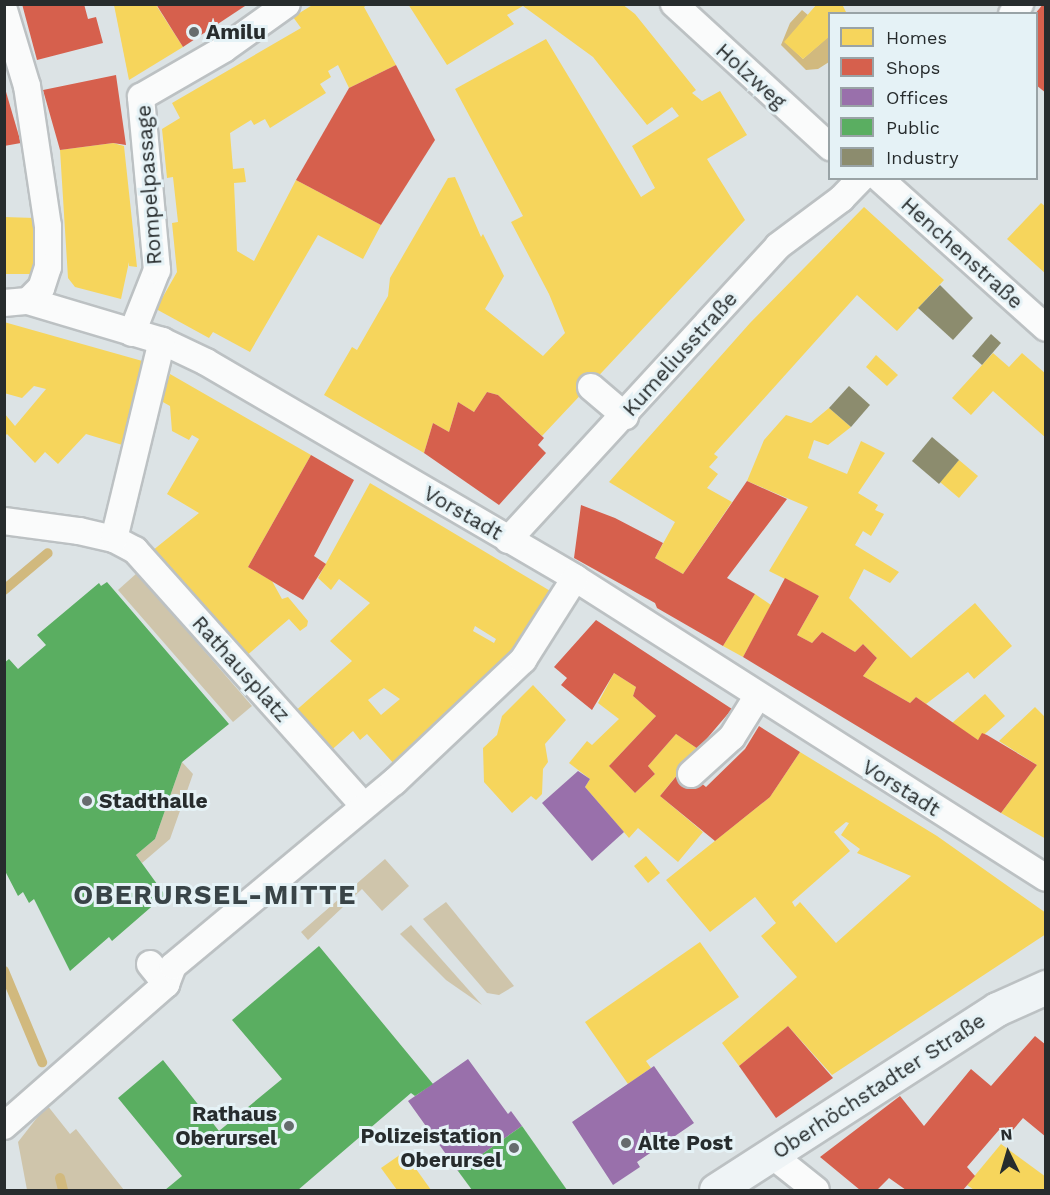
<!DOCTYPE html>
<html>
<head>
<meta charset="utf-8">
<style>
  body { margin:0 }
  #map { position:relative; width:1050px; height:1195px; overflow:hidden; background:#dce3e5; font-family:"Work Sans",sans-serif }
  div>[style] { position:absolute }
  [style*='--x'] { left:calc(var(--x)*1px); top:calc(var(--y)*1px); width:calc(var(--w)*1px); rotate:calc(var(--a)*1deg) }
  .green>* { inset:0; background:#cfc5ab }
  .water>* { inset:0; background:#d1b97e }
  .homes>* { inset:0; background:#f6d55c }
  .shops>* { inset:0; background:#d6604d }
  .offices>* { inset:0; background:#9970ab }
  .public>* { inset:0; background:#5aae61 }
  .industry>* { inset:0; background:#8c8c6e }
  .stream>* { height:10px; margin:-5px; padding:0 5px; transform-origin:5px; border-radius:5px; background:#d1b97e }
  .roads { filter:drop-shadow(2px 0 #bcc1c3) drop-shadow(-2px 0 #bcc1c3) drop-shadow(0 2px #bcc1c3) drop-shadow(0 -2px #bcc1c3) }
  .street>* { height:26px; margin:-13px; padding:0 13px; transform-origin:13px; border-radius:13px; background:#fafbfb }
  .secondary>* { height:33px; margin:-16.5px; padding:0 16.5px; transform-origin:16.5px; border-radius:16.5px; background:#eff4f6 }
  .dots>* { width:16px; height:16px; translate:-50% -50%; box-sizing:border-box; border:3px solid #e5f2f6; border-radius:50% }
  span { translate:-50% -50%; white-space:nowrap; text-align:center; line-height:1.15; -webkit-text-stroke:6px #e5f2f6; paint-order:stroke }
  .poi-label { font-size:21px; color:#272c2d; font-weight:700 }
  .left { translate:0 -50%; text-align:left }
  .right { translate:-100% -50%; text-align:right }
  .street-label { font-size:21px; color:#272c2d }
  .district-label { font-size:27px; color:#394447; font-weight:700; letter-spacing:1.5px }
  .frame { position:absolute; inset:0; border:6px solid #272c2d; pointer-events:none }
  .legend { position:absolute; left:828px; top:12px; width:210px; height:168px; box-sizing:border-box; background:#e5f2f6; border:2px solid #99a3a6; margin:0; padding:8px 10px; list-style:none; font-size:18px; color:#272c2d }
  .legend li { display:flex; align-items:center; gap:12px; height:30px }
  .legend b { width:30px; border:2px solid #99a3a6 }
  .north { position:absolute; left:978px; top:1123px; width:60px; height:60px; -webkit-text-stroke:4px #e5f2f6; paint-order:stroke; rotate:355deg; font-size:16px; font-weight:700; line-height:24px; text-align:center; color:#272c2d }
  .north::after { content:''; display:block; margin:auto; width:21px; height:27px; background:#272c2d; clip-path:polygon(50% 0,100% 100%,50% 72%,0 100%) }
</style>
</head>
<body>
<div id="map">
  <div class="green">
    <div style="clip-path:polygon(137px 573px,252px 706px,233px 722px,118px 590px)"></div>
    <div style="clip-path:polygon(182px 762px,193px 774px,170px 839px,142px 863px,136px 855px,155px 839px)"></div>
    <div style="clip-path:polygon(385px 859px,409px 886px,382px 911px,362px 889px,308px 940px,301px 932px)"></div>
    <div style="clip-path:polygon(446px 902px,514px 986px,499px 995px,487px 993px,423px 919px)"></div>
    <div style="clip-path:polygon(411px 925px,482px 1005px,446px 980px,400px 934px)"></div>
    <div style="clip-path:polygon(47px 1105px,70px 1134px,76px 1129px,124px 1190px,27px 1190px,18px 1142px)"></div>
  </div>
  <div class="water">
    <div style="clip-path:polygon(802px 10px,808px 15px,785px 42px,803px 59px,829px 36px,829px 62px,818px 69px,806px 70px,781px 45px,790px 23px)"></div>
  </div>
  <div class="homes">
    <div style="clip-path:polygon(314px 4px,368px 4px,364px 7px,396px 65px,349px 88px,338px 65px,328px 71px,331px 77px,320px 84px,326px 93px,270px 128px,265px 119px,254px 125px,251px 120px,230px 133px,233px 169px,244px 168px,246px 182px,234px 183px,237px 251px,254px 261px,296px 180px,381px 225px,363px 259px,318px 235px,250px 352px,213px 332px,209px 338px,156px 309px,177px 272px,172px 223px,178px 222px,173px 177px,167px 178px,162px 129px,180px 118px,172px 103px,301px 28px,293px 17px)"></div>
    <div style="clip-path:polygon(408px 4px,622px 4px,635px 14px,696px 90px,692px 93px,702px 101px,720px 91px,747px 135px,707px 159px,745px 220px,542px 436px,498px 395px,487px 392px,474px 412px,458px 402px,449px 432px,433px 423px,424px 453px,324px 395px,352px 347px,357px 350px,388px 296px,390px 278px,448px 178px,455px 177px,481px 237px,483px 234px,504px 276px,485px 309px,543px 356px,565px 333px,549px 294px,511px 222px,523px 216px,455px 89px,546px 39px,641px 197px,655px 188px,632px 146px,679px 116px,672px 107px,647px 125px,593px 57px,523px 6px,507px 15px,514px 24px,447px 65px)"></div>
    <div style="clip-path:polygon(817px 4px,842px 4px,847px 14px,830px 14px,830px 36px,803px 59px,784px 42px)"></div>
    <div style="clip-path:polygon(114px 5px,156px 5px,183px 47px,129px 80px)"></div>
    <div style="clip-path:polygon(113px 143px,124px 146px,137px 267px,129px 266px,129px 262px,121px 299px,75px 287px,68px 278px,60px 150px)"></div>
    <div style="clip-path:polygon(1041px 203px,1046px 207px,1046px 274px,1007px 239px)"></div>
    <div style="clip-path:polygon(864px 207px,944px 280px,897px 331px,857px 295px,714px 454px,718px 457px,709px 467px,718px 474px,707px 488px,732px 502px,683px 574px,655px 558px,675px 522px,609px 482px,750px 323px)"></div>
    <div style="clip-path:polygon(4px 217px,35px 218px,33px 274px,4px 274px)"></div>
    <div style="clip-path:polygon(4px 322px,153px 364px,129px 447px,86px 434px,58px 464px,45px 452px,35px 463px,7px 434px,4px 437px,4px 413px,15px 426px,46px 389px,34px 386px,22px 398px,4px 393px)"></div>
    <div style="clip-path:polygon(993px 353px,1009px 367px,1022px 353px,1046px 374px,1046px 438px,993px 391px,971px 415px,952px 398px)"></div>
    <div style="clip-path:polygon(876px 355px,898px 375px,887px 386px,866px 367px)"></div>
    <div style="clip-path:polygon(170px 374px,311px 455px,248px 567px,272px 581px,282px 599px,288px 597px,308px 621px,307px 626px,300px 631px,289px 619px,244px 658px,152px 551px,199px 513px,167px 494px,199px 439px,192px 435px,189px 440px,172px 431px,170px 406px,161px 401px)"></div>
    <div style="clip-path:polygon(829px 408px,851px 427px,828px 445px,814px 440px,808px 458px,847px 474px,861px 441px,885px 453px,858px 493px,878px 505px,875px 510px,884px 514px,871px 536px,863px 531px,855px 545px,899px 572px,890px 583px,864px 569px,849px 598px,911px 658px,975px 603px,1012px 646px,974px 679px,968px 672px,926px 704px,916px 697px,910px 703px,863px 676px,877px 658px,863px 644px,855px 652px,822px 632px,812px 643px,797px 635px,819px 596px,769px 571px,808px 507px,747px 481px,764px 440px,786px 415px,811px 423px)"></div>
    <div style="clip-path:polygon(959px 460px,978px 476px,959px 498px,940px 482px)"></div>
    <div style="clip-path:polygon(evenodd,370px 483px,557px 595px,524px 647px,395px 765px,367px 734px,360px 740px,353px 731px,327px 754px,292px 714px,352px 661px,330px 641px,370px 603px,339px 579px,331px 590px,318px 578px,370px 483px,475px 626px,496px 639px,494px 643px,473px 631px,475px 626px,370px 483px,384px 688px,400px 699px,381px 715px,368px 700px,384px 688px)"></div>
    <div style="clip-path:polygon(755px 594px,771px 605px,743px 657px,723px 646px)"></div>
    <div style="clip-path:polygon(614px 673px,636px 687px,633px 696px,656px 716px,609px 766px,635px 793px,655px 774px,648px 766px,676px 734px,698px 749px,660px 796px,703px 832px,678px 862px,638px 828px,629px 838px,585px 787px,590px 779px,569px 763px,587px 741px,592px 745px,619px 719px,598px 703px)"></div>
    <div style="clip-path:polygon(533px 685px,566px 720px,545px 744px,548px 762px,543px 769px,542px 794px,536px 800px,531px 796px,512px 813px,484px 782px,483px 748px,497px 735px,502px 716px)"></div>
    <div style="clip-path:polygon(985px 694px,1005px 716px,978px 740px,952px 723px)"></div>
    <div style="clip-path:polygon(1035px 707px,1046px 718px,1046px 839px,1001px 813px,1037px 765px,999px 741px)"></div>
    <div style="clip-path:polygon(evenodd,800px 752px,937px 836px,1046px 913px,1046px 934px,832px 1075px,788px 1026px,739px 1066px,722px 1043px,797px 977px,761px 936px,776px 923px,755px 897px,710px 932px,666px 880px,770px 797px,800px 752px,846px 822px,849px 823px,841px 835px,860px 849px,857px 853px,911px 876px,836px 943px,800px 902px,795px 907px,792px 902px,850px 851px,834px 832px,846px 822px)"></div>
    <div style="clip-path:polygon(646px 856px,660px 873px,648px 883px,634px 866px)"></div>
    <div style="clip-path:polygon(700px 942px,739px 997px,646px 1061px,651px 1068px,628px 1084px,585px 1022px)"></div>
    <div style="clip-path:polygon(1001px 1144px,1046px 1177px,1046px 1190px,974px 1190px,967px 1185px)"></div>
    <div style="clip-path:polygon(404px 1152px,431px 1190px,397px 1190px,381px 1168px)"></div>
  </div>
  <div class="shops">
    <div style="clip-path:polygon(22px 4px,84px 4px,88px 19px,96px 17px,103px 43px,37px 60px)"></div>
    <div style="clip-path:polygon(156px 4px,248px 4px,183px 47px)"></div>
    <div style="clip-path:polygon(1043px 4px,1046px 4px,1046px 93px,1036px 85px,1035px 14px)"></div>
    <div style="clip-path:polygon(396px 65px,435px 140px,381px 225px,296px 180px,349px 88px)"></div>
    <div style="clip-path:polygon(116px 75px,126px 145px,113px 143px,60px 150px,43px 90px)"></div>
    <div style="clip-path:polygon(4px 85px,21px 143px,4px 146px)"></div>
    <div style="clip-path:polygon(487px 392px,498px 395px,544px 438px,538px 445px,546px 453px,499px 505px,424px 453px,433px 423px,449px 432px,458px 402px,474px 412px)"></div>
    <div style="clip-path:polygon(311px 455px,354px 480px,314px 556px,326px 564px,303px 600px,248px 567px)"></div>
    <div style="clip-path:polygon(747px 481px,787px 499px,727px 578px,755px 594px,723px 646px,657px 608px,655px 603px,574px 558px,581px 505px,615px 518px,663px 543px,655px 558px,683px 574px)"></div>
    <div style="clip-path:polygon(785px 578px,819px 596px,797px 635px,812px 643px,822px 632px,855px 652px,863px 644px,877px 658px,863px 676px,910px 703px,916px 697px,978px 740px,982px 733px,987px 735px,1037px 765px,1001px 813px,743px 657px)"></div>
    <div style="clip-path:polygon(596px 620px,732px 709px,698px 749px,676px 734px,648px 766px,655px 774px,635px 793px,609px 766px,656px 716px,633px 696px,636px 687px,614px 673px,592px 710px,561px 685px,567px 678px,554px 667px)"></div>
    <div style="clip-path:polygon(759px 726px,800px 752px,770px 797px,715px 841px,660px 796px,683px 768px,706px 787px,745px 749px)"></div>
    <div style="clip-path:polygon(788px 1026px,833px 1078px,776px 1118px,739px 1066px)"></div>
    <div style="clip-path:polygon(1035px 1036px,1046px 1045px,1046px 1137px,1023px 1118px,1007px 1137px,999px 1130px,967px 1167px,975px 1176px,963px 1190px,906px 1190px,889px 1178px,877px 1190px,860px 1190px,820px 1157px,900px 1096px,924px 1126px,971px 1069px,991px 1086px)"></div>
  </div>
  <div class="offices">
    <div style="clip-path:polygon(578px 771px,590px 779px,585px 787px,624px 832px,592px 861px,542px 803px)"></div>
    <div style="clip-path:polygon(468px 1059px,508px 1114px,511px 1111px,522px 1126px,458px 1171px,408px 1101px)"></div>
    <div style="clip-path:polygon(654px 1066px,694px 1123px,637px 1162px,640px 1167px,613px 1185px,572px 1122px)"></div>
  </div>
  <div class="public">
    <div style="clip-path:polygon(107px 582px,229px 724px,182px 762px,155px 839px,136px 855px,165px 895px,112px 941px,109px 937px,70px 971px,34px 899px,29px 903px,23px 892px,18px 896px,4px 869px,4px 663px,9px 659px,18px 669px,46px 645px,37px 635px,99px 583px,101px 586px)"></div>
    <div style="clip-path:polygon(319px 946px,433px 1084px,415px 1096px,411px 1093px,298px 1190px,165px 1190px,182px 1176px,118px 1098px,163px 1060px,219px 1131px,282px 1079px,232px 1020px)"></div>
    <div style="clip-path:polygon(522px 1126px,567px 1190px,472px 1190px,458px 1171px)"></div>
  </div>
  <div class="industry">
    <div style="clip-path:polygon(940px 285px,973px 318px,953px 340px,918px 308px)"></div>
    <div style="clip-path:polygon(991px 334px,1001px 343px,982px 365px,972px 356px)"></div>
    <div style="clip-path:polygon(849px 386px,870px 405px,851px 427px,829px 408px)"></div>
    <div style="clip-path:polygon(932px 437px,959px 460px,939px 484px,912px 461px)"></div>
  </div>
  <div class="stream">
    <div style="--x:4;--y:590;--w:57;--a:-40.1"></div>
    <div style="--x:4;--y:971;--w:99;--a:67.3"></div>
    <div style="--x:60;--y:1178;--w:12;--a:76"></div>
  </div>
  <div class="roads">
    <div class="street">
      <div style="--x:674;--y:4;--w:212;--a:42.5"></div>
      <div style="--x:4;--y:10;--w:79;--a:73.2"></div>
      <div style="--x:27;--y:86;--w:142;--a:81.5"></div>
      <div style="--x:48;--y:226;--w:41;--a:90"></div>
      <div style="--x:48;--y:267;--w:22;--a:108"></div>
      <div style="--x:41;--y:288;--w:18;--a:135"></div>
      <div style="--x:1012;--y:14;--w:13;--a:-51"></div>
      <div style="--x:879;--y:178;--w:224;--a:41.9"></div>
      <div style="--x:4;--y:303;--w:24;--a:-5"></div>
      <div style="--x:28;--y:301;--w:140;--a:16.6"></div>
      <div style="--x:162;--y:341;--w:49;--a:25.5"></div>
      <div style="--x:206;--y:362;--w:428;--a:30.3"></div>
      <div style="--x:575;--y:578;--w:558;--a:32.49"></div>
      <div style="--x:132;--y:333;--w:68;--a:-68.4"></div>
      <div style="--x:157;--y:270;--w:174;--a:-95.3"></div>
      <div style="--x:141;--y:97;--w:96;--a:-30"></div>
      <div style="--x:224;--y:49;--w:77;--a:-35.5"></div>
      <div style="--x:591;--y:387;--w:45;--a:40.5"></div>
      <div style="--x:4;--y:521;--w:76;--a:7.6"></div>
      <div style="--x:79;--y:531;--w:36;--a:13"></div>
      <div style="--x:114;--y:539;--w:24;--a:28"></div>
      <div style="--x:135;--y:550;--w:342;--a:48.2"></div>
      <div style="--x:114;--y:539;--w:204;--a:-76.4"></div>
      <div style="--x:508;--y:540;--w:399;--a:-47.4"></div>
      <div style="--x:778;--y:246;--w:79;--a:-36.7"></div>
      <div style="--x:841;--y:199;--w:29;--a:-46"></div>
      <div style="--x:691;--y:774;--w:55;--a:-42.1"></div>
      <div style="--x:732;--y:737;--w:47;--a:-58"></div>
      <div style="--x:150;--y:964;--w:26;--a:51"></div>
      <div style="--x:4;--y:1126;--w:215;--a:-41.2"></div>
      <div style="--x:166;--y:984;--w:19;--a:-69"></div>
      <div style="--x:173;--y:966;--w:288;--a:-39.8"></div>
      <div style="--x:394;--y:782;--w:178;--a:-43.4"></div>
      <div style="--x:523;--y:660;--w:97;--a:-57.6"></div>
      <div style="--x:772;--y:1155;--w:56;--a:38.5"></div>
    </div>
    <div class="secondary">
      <div style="--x:716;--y:1190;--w:334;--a:-32.8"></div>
      <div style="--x:997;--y:1009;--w:54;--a:-24.2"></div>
    </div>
  </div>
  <div class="dots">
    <div style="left:194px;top:32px;background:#666c6d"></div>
    <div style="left:87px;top:801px;background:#666c6d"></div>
    <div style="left:289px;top:1126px;background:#666c6d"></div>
    <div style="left:626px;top:1143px;background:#666c6d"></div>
    <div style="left:514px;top:1148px;background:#666c6d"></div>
  </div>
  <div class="poi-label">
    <span class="left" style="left:206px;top:32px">Amilu</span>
    <span class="left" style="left:99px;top:801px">Stadthalle</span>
    <span class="right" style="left:277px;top:1126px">Rathaus<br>Oberursel</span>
    <span class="right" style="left:502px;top:1148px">Polizeistation<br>Oberursel</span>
    <span class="left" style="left:638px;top:1143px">Alte Post</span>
  </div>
  <div class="street-label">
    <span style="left:751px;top:76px;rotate:42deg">Holzweg</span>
    <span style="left:149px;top:185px;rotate:-94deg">Rompelpassage</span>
    <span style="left:962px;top:253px;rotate:42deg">Henchenstraße</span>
    <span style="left:680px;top:354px;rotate:-48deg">Kumeliusstraße</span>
    <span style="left:463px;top:513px;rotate:30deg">Vorstadt</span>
    <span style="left:241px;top:669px;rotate:48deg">Rathausplatz</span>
    <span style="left:901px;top:788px;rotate:32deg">Vorstadt</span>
    <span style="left:879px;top:1086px;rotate:-33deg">Oberhöchstadter Straße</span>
  </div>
  <div class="district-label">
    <span style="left:215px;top:896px">OBERURSEL-MITTE</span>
  </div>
  <div class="frame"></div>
  <ul class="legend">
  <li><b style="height:16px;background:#f6d55c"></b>Homes</li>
  <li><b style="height:16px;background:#d6604d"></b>Shops</li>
  <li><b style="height:16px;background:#9970ab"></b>Offices</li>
  <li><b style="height:16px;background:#5aae61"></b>Public</li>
  <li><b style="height:16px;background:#8c8c6e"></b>Industry</li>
  </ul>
  <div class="north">N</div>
</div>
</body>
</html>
